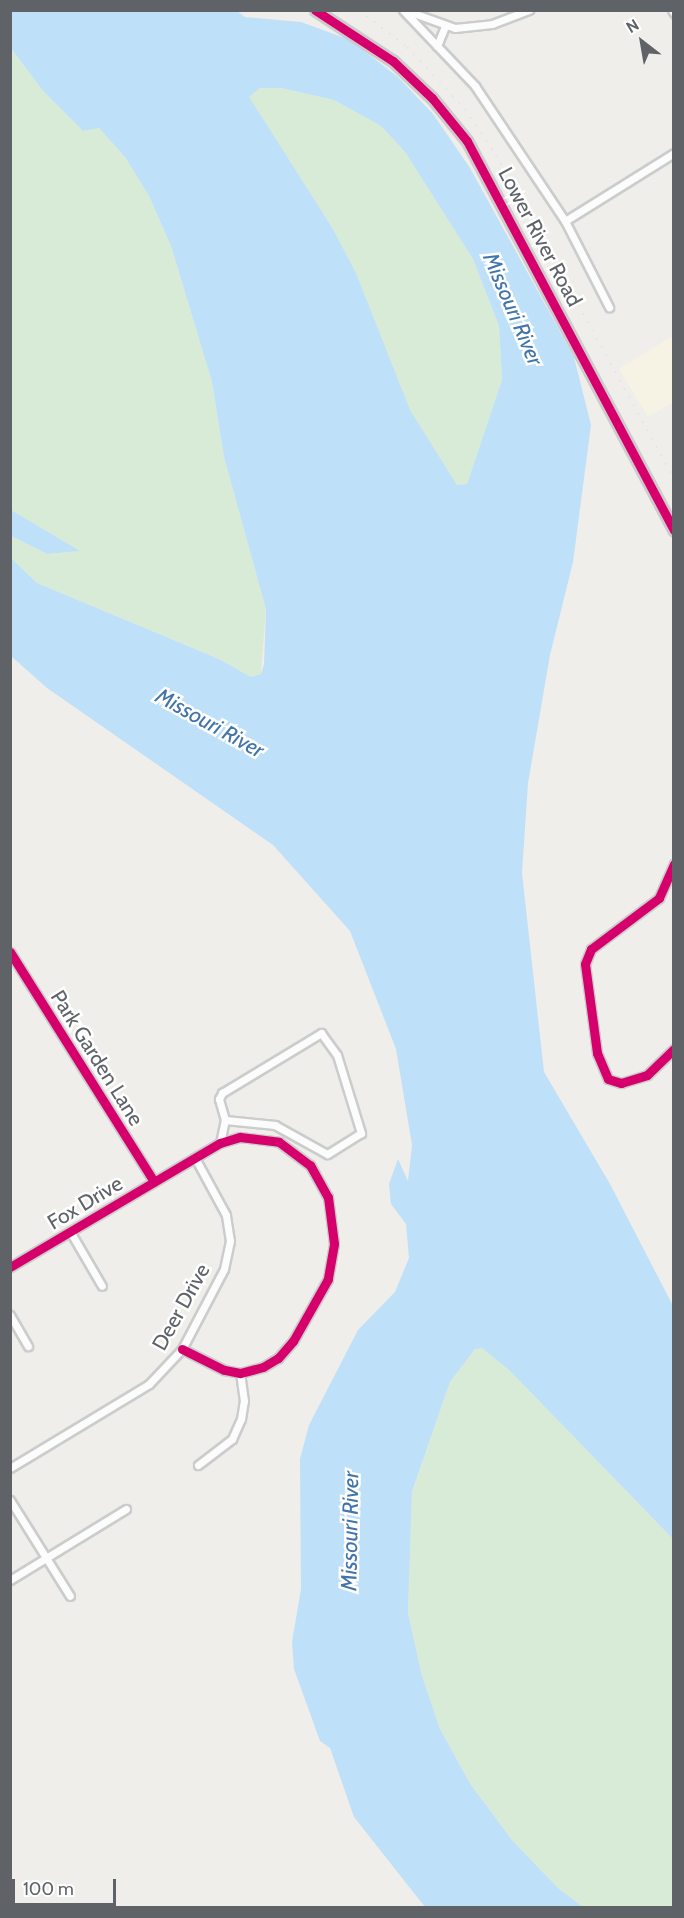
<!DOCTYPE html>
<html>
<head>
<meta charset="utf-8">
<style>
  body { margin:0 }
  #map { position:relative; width:684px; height:1918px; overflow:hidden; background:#efeeea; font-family:Cabin,sans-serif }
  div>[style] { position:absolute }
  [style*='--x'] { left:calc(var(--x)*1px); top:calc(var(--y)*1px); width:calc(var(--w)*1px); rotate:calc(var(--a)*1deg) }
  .commercial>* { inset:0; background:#f7f3e4 }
  .green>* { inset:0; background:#d8ebd6 }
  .water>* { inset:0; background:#bfe0f9 }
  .roads { filter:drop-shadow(2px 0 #cbcccc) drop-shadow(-2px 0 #cbcccc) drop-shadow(0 2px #cbcccc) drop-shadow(0 -2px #cbcccc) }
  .minor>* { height:7px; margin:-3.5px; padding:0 3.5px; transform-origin:3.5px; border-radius:3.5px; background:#fdfcfc }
  .tertiary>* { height:9px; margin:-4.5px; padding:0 4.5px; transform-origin:4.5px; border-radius:4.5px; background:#fdfcfc }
  .rail>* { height:2px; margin-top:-1px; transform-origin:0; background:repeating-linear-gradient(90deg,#e4e4e4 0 1.5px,transparent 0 9.5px) }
  .cycleway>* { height:9px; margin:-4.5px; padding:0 4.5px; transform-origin:4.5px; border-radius:4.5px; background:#d6006c }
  span { translate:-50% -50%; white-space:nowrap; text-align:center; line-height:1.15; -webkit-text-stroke:5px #fff; paint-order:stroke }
  .street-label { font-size:21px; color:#5f6368 }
  .water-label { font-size:22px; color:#4174aa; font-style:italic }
  .frame { position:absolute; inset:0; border:12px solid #5f6368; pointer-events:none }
  .north { position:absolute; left:612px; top:12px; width:60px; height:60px; -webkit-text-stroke:4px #fff; paint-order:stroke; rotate:329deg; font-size:16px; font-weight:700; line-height:24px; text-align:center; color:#5f6368 }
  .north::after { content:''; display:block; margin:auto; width:21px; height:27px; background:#5f6368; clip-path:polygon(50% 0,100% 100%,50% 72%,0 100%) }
  .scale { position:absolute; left:12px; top:1879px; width:104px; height:27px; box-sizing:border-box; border:3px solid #5f6368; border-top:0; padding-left:8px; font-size:18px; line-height:21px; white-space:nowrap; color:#5f6368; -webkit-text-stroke:4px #fff; paint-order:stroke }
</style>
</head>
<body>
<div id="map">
  <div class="commercial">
    <div style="clip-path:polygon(673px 336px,673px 402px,648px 417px,619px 369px)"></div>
  </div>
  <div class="green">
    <div style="clip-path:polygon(11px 48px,43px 91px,82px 130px,99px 128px,125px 157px,149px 196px,171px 246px,212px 382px,224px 457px,266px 608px,261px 674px,251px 677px,219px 659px,37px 583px,11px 558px,11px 536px,47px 554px,79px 551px,11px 510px)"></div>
    <div style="clip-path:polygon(260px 88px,281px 88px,334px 100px,381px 126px,405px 152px,473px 259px,499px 326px,502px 380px,467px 484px,457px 486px,409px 410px,356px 273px,333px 229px,248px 97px)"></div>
    <div style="clip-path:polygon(482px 1347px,509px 1370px,673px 1539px,673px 1907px,583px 1907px,558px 1888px,512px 1840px,471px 1785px,440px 1729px,422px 1676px,408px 1613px,412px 1493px,450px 1382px,475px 1349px)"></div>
  </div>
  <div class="water">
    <div style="clip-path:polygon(evenodd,11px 10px,237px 11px,245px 17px,301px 22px,350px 40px,398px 77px,433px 114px,470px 168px,574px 357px,591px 425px,573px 562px,550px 655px,528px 783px,522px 873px,544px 1072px,610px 1184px,673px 1306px,673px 1539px,509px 1370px,482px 1348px,475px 1349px,450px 1382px,412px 1492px,408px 1613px,422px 1676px,440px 1729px,471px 1785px,512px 1840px,558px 1888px,583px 1907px,425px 1907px,354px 1817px,330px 1748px,320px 1741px,294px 1669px,292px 1642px,301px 1589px,300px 1459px,309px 1425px,358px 1330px,395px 1292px,409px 1258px,406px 1224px,391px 1204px,389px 1184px,398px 1159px,408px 1181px,412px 1145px,396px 1049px,350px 931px,273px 845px,47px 688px,11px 656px,11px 558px,37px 583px,219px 659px,251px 677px,261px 674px,264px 664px,266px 609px,224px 457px,212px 382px,171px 246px,149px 196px,125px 157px,99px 128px,83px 131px,43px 91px,11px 48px,11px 10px,281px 88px,334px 100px,381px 126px,405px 152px,473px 259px,499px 326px,502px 380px,467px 484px,457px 485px,410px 410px,356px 273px,333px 229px,249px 97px,260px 88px,281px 88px)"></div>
    <div style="clip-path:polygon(10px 510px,11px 510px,80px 551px,47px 554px,11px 536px)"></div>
  </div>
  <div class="roads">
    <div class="minor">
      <div style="--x:403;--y:10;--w:105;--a:46.5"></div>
      <div style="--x:475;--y:86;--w:162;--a:56.3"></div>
      <div style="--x:565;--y:221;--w:97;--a:62.9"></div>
      <div style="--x:405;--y:10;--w:53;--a:19.8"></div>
      <div style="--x:455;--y:28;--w:37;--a:-6"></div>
      <div style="--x:492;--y:24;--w:40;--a:-21"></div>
      <div style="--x:672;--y:10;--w:4;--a:56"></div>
      <div style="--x:437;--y:46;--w:22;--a:-68"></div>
      <div style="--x:565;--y:221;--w:128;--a:-32"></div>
      <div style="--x:674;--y:864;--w:37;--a:114"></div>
      <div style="--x:659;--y:898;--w:85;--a:143.1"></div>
      <div style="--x:591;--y:949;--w:16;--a:112"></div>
      <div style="--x:585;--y:964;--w:90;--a:82.3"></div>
      <div style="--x:597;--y:1053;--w:28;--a:67"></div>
      <div style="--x:608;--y:1079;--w:14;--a:17"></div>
      <div style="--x:621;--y:1083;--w:27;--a:-17"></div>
      <div style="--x:647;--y:1075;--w:37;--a:-44"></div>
      <div style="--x:10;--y:952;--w:271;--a:57.9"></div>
      <div style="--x:220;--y:1143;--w:24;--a:-78"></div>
      <div style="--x:225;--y:1120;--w:22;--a:-106"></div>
      <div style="--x:219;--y:1099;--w:7;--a:-63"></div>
      <div style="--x:222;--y:1093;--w:116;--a:-31.2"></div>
      <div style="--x:321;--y:1033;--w:27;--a:54"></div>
      <div style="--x:337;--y:1055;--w:82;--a:72.9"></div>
      <div style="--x:361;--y:1133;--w:40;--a:148"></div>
      <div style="--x:327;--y:1154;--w:60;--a:-150.9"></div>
      <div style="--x:275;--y:1125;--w:50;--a:-174.3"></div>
      <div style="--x:71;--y:1233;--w:61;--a:59.7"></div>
      <div style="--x:10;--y:1267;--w:244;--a:-30.6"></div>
      <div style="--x:220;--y:1143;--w:21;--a:-17"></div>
      <div style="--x:240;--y:1137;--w:39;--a:7"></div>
      <div style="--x:279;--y:1142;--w:39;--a:37"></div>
      <div style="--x:310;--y:1165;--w:37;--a:61"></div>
      <div style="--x:328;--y:1197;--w:47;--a:82.7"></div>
      <div style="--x:334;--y:1244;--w:36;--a:100"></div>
      <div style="--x:328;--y:1279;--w:71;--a:119.4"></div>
      <div style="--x:293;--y:1341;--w:23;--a:131"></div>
      <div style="--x:278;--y:1358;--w:17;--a:149"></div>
      <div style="--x:263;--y:1367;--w:24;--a:165"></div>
      <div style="--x:240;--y:1373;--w:16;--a:-169"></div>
      <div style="--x:224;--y:1370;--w:47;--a:-153.4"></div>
      <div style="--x:10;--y:1315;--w:36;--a:60"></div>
      <div style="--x:198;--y:1465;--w:43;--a:-37.4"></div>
      <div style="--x:232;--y:1439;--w:22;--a:-66"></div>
      <div style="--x:241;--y:1419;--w:18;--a:-81"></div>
      <div style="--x:244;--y:1401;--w:28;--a:-98"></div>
      <div style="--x:10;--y:1468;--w:162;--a:-31.1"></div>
      <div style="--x:149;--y:1384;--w:48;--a:-46.7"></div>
      <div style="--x:182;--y:1349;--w:90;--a:-62.3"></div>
      <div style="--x:224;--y:1269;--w:29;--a:-78"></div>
      <div style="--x:230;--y:1241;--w:26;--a:-99"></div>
      <div style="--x:226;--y:1215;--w:65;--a:-118.5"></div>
      <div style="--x:10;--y:1500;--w:113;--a:58"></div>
      <div style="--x:10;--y:1580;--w:136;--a:-31.5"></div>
    </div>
    <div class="tertiary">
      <div style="--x:315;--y:10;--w:93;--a:33.2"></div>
      <div style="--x:393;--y:61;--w:54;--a:43.5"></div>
      <div style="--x:432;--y:98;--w:55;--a:50.9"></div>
      <div style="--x:467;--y:141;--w:441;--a:62"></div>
    </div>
  </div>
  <div class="rail">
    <div style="--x:359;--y:10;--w:61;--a:37.6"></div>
    <div style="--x:407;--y:47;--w:85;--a:46.9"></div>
    <div style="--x:465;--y:109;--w:55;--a:56"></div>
    <div style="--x:496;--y:155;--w:370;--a:61.2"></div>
  </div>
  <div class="cycleway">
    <div style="--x:315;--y:10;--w:93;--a:33.2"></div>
    <div style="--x:393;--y:61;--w:54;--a:43.5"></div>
    <div style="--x:432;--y:98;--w:55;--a:50.9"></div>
    <div style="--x:467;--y:141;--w:441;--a:62"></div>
    <div style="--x:674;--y:864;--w:37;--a:114"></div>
    <div style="--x:659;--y:898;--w:85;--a:143.1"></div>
    <div style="--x:591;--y:949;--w:16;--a:112"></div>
    <div style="--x:585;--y:964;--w:90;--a:82.3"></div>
    <div style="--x:597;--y:1053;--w:28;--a:67"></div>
    <div style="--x:608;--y:1079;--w:14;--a:17"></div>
    <div style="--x:621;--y:1083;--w:27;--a:-17"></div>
    <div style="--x:647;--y:1075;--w:37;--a:-44"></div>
    <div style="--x:10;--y:952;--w:271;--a:57.9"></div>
    <div style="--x:10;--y:1267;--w:244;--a:-30.6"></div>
    <div style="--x:220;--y:1143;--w:21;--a:-17"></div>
    <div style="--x:240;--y:1137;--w:39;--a:7"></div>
    <div style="--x:279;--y:1142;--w:39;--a:37"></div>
    <div style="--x:310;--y:1165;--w:37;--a:61"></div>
    <div style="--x:328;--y:1197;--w:47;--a:82.7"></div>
    <div style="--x:334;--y:1244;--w:36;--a:100"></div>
    <div style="--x:328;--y:1279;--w:71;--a:119.4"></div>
    <div style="--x:293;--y:1341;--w:23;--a:131"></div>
    <div style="--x:278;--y:1358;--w:17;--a:149"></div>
    <div style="--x:263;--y:1367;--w:24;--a:165"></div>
    <div style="--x:240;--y:1373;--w:16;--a:-169"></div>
    <div style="--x:224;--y:1370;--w:47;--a:-153.4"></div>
  </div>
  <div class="street-label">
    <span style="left:540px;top:237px;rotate:62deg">Lower River Road</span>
    <span style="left:97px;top:1058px;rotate:58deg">Park Garden Lane</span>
    <span style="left:85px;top:1203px;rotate:-31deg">Fox Drive</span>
    <span style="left:181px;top:1307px;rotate:-61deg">Deer Drive</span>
  </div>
  <div class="water-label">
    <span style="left:513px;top:309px;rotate:67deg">Missouri River</span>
    <span style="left:210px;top:723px;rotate:29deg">Missouri River</span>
    <span style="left:350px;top:1531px;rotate:-89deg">Missouri River</span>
  </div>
  <div class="frame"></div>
  <div class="north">N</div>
  <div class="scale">100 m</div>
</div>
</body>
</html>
